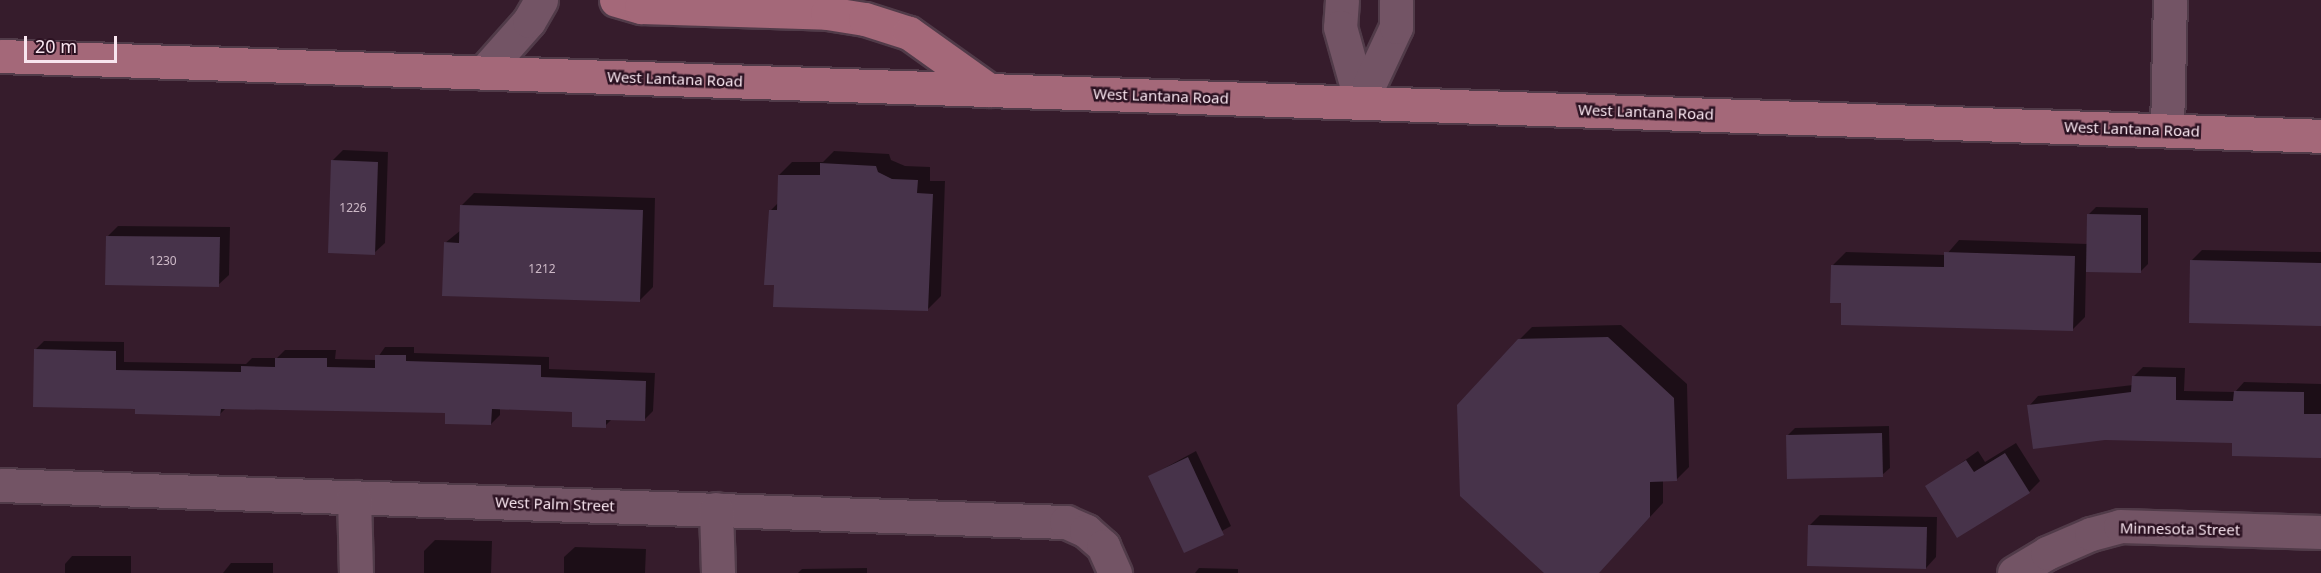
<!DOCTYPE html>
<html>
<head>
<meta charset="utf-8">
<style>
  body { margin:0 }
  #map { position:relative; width:2321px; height:573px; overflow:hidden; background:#361c2c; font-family:"Noto Sans",sans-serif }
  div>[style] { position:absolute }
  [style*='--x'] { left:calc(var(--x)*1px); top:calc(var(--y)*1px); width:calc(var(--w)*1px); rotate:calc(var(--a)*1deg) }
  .shadow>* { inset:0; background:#0007 }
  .building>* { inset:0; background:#47334a }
  .roads { filter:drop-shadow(2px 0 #513b49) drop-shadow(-2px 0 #513b49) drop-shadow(0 2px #513b49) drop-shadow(0 -2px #513b49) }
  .minor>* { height:33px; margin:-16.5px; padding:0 16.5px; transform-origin:16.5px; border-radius:16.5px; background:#735465 }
  .major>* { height:33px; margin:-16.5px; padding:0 16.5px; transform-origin:16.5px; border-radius:16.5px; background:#a46879 }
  span { translate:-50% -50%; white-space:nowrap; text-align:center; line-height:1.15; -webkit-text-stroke:5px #2c1222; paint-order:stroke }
  .number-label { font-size:12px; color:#ccb8c6 }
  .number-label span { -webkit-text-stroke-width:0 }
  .street-label { font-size:15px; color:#f8e5ef }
  .scale { position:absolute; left:24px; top:36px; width:93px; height:27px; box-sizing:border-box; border:3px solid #f8e5ef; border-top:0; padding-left:8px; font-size:18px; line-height:21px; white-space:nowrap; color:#f8e5ef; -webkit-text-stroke:4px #2c1222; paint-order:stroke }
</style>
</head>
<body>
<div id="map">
  <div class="shadow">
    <div style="clip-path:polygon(343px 150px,388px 152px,385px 243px,374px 253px,332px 161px)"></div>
    <div style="clip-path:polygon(834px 151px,889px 154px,891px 160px,905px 166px,930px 167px,930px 181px,945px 181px,941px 296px,928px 309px,776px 283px,770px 211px,779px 202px,779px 175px,792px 162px,823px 162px)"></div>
    <div style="clip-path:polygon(474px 193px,655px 198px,653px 287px,640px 300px,445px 243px,461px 230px,461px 206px)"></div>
    <div style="clip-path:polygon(2096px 207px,2148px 208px,2148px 264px,2140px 272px,2086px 271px,2085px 317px,2072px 330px,1843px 302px,1833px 265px,1846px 252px,1946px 255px,1959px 240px,2088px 244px,2089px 214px)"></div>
    <div style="clip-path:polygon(118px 226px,230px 227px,229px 275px,218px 285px,108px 236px)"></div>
    <div style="clip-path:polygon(2202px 250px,2321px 252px,2321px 324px,2191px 261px)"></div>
    <div style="clip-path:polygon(1621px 325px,1687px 384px,1689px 467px,1676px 480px,1663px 480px,1663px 503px,1598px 573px,1547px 573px,1519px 340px,1532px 327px)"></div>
    <div style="clip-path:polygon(44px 341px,124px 342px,124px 362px,246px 364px,252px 358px,277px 358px,285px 350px,336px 350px,335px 359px,376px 360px,385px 347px,414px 347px,414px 353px,549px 357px,549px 369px,655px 373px,653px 411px,644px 420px,613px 418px,605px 426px,574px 411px,500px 408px,500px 415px,491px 424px,446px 411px,226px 408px,220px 414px,136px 407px,35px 350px)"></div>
    <div style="clip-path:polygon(2143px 367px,2185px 368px,2184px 391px,2235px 392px,2244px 382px,2321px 384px,2321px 455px,2029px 406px,2038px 396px,2133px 385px,2133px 377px)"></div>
    <div style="clip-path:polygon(1889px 426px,1890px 468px,1882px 475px,1788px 435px,1795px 428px)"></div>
    <div style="clip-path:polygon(2016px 443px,2040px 481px,2029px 492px,1927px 487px,1978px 451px,1985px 462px)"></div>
    <div style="clip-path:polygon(1196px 451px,1231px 526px,1185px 551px,1150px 476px)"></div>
    <div style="clip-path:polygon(1820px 515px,1937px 517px,1936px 557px,1926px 568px,1810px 525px)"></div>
    <div style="clip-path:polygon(435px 540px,492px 541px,491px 573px,424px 573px,424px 551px)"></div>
    <div style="clip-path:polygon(575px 547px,646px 549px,645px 573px,564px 573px,564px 557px)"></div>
    <div style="clip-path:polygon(72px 556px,131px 556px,131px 573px,65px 573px,65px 564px)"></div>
    <div style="clip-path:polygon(231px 563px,273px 563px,273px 573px,223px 573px)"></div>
    <div style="clip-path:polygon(867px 568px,867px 573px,798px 573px,802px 569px)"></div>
    <div style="clip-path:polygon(1199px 568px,1238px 569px,1238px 573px,1195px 573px)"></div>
  </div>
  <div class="building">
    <div style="clip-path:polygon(331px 160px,378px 162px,375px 255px,328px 253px)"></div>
    <div style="clip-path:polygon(820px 163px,876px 166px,878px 172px,892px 179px,918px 180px,917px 193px,933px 194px,928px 311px,773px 307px,774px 285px,764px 285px,769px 210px,777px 210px,778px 175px,820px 175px)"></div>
    <div style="clip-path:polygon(460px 205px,643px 210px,640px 302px,442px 296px,444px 242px,459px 243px)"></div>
    <div style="clip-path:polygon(2087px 214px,2141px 215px,2141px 273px,2086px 272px)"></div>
    <div style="clip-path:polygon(106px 236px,220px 237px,219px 287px,105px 285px)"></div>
    <div style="clip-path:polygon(1944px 252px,2075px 256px,2073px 331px,1841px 325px,1841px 303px,1830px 303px,1831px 265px,1944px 267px)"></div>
    <div style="clip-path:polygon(2190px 260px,2321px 263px,2321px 326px,2189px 323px)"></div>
    <div style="clip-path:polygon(1608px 337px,1674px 398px,1677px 481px,1650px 482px,1650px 517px,1599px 573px,1544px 573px,1460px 496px,1457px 405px,1518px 339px)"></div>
    <div style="clip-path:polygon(34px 349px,116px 351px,116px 370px,241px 372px,241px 366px,275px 367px,275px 358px,327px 358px,327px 367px,375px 368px,375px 355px,406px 355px,406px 361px,541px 365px,541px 377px,646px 381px,645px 421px,606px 420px,606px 428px,572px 427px,572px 412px,492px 409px,491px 425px,445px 424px,445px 413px,221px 409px,220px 416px,135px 414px,135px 409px,33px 407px)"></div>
    <div style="clip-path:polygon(2132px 376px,2176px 377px,2176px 400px,2233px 401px,2234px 391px,2304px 392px,2304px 414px,2321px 414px,2321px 458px,2232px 456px,2232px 443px,2105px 440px,2033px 449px,2027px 405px,2131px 392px)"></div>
    <div style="clip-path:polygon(1882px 433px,1883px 477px,1787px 479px,1786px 435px)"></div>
    <div style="clip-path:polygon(2005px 453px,2030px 493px,1957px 538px,1925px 486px,1966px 460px,1974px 472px)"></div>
    <div style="clip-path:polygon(1188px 457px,1224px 535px,1184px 553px,1148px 476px)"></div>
    <div style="clip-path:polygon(1808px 525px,1927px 527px,1926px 569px,1807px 566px)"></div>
  </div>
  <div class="roads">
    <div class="minor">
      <div style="--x:1342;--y:0;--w:27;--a:94"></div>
      <div style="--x:1340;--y:27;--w:78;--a:74.4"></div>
      <div style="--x:483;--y:73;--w:69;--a:-48.5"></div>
      <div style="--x:529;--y:21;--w:24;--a:-60"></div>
      <div style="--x:1361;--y:102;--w:83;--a:-65"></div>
      <div style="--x:1396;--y:27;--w:27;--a:-90"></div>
      <div style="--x:2167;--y:130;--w:130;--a:-88.7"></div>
      <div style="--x:0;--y:485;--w:1067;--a:1.99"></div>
      <div style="--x:1066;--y:522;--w:22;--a:24"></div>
      <div style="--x:1086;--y:531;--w:23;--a:41"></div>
      <div style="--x:1103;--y:546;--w:30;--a:66"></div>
      <div style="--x:354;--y:497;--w:76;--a:88.5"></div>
      <div style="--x:716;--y:509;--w:64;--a:88.2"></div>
      <div style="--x:2014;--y:573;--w:39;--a:-31"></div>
      <div style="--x:2047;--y:553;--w:48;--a:-23.4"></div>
      <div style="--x:2091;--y:534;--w:30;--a:-15"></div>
      <div style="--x:2120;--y:526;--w:201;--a:1.7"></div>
    </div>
    <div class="major">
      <div style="--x:616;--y:0;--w:26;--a:16"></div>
      <div style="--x:641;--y:7;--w:186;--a:1.8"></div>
      <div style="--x:827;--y:13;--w:38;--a:9"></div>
      <div style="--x:865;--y:19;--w:46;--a:17.7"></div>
      <div style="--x:909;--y:33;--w:98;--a:35.5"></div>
      <div style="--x:0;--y:56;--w:2322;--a:1.97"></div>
    </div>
  </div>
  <div class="number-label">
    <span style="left:353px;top:208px">1226</span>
    <span style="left:163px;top:261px">1230</span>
    <span style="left:542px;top:269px">1212</span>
  </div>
  <div class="street-label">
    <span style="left:675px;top:79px;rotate:2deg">West Lantana Road</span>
    <span style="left:1161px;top:96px;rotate:2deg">West Lantana Road</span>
    <span style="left:1646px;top:112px;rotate:2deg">West Lantana Road</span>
    <span style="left:2132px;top:129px;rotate:2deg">West Lantana Road</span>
    <span style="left:555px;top:504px;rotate:2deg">West Palm Street</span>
    <span style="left:2180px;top:529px;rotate:1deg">Minnesota Street</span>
  </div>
  <div class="scale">20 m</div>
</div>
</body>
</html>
